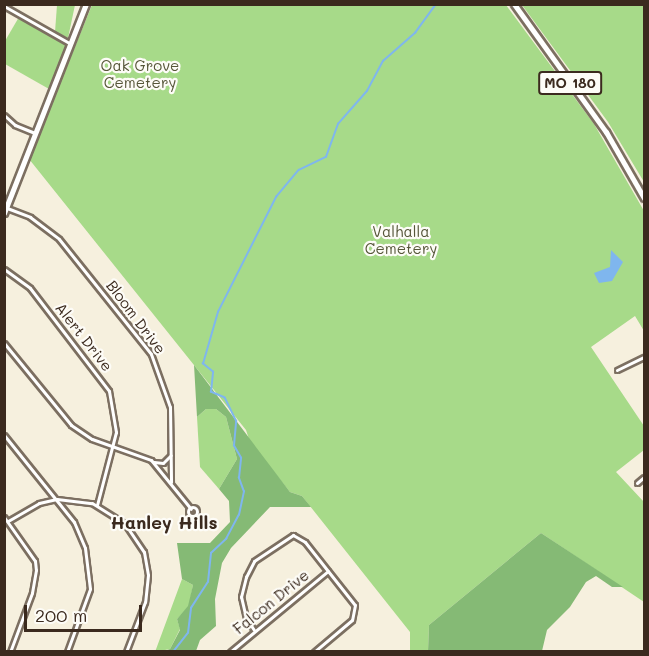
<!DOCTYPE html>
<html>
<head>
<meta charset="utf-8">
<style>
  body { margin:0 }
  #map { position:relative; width:649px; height:656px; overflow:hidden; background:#f6f0de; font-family:Mali,sans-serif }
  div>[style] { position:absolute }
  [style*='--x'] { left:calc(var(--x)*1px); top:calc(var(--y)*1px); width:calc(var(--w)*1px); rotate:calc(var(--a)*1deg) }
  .green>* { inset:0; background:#a7da89 }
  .forest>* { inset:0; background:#85ba75 }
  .water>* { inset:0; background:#7fb6ee }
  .stream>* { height:1.5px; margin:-0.75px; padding:0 0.75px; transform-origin:0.75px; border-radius:0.75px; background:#7fb6ee }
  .roads { filter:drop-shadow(2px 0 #7c6f61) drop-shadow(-2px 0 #7c6f61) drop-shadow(0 2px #7c6f61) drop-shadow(0 -2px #7c6f61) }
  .street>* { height:3px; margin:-1.5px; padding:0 1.5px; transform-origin:1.5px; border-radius:1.5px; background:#fff }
  .street>.ring { margin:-1.5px; padding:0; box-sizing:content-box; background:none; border:3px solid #fff; border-radius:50% }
  .primary>* { height:5px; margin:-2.5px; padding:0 2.5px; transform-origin:2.5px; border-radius:2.5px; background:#fff }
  span { translate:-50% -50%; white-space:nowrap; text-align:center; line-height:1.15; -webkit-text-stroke:4.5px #fdfcf7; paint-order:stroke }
  .shield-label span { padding:2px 4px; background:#fdfcf7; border:2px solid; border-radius:4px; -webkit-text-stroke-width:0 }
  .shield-label { font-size:14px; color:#3b2a1e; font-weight:700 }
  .park-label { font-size:15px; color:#565639 }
  .street-label { font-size:15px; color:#3b2a1e }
  .quarter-label { font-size:18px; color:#3b2a1e; font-weight:700 }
  .frame { position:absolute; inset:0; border:6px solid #3b2a1e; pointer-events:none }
  .scale { position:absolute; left:24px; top:605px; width:118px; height:27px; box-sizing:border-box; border:3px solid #3b2a1e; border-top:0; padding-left:8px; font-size:18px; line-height:21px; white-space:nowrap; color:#3b2a1e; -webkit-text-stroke:4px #fdfcf7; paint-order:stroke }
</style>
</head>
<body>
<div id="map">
  <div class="green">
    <div style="clip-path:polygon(57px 5px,75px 5px,68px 38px,55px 32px)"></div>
    <div style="clip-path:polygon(92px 5px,506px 5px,594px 124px,644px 211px,644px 331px,635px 316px,591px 347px,644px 426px,644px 450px,616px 472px,644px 502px,644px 602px,541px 533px,429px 625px,428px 651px,410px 651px,410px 632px,302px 496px,290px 492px,250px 442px,246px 430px,29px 159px)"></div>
    <div style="clip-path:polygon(522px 5px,644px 5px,644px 182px,608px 122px)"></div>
    <div style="clip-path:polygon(19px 17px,66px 45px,49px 89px,5px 64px,5px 41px)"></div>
    <div style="clip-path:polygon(206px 409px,216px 409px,226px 417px,237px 459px,219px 489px,200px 467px,197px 417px)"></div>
    <div style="clip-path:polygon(182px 579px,193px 585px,189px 606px,177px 619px,180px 629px,170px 649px,155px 652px)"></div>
  </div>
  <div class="forest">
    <div style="clip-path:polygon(194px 365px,290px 492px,302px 496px,311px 507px,270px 507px,231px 548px,222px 563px,215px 599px,216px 626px,200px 640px,196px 651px,164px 651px,170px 649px,180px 630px,177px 619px,188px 606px,193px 585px,182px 579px,177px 543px,210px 543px,230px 522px,229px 501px,219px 489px,237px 459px,226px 417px,216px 409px,206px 409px,197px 417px)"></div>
    <div style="clip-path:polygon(541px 533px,623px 587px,612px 587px,596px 576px,586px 582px,570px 607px,547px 630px,542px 651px,428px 651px,429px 625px)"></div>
  </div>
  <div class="water">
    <div style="clip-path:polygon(611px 250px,623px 262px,612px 281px,599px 283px,594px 273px,610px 267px)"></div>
  </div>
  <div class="stream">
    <div style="--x:173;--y:652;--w:24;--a:-52"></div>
    <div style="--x:188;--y:633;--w:25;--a:-83"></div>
    <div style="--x:191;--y:608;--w:31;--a:-57"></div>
    <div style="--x:208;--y:582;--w:29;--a:-84"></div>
    <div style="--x:211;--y:553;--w:21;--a:-43"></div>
    <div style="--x:226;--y:539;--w:27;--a:-62"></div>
    <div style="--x:239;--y:515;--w:24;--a:-78"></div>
    <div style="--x:244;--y:492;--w:15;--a:-110"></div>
    <div style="--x:239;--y:478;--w:20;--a:-84"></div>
    <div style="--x:241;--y:458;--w:14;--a:-120"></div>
    <div style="--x:234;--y:446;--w:25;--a:-85"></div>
    <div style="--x:236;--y:421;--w:25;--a:-116"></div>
    <div style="--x:225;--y:398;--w:15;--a:-157"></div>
    <div style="--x:211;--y:392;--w:20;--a:-84"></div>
    <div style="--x:213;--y:372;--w:13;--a:-141"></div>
    <div style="--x:203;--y:364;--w:54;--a:-73.9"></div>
    <div style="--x:218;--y:312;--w:129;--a:-63.2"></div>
    <div style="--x:276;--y:197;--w:35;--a:-50"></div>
    <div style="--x:299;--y:170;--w:30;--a:-26"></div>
    <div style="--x:326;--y:157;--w:35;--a:-70"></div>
    <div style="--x:338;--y:124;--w:44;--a:-48.7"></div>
    <div style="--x:367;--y:91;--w:34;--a:-62"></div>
    <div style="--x:383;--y:61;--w:43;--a:-41.2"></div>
    <div style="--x:415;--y:33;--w:36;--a:-54"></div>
  </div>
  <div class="roads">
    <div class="street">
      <div style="--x:4;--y:6;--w:77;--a:29.6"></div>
      <div style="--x:4;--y:115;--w:15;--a:42"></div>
      <div style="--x:15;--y:125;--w:22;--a:22"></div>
      <div style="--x:7;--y:208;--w:25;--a:21"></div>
      <div style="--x:30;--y:217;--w:36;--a:37"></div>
      <div style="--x:59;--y:239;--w:147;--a:51.3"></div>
      <div style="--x:151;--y:354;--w:56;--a:70.3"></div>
      <div style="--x:170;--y:407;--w:75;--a:89.2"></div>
      <div style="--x:4;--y:269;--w:32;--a:36"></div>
      <div style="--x:30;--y:288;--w:130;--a:52.5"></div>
      <div style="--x:109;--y:391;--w:42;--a:80.3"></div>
      <div style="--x:116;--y:432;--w:75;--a:104.6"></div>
      <div style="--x:4;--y:343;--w:106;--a:50.7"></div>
      <div style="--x:71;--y:425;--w:25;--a:34"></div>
      <div style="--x:92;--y:439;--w:63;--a:19.6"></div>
      <div style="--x:151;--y:460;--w:63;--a:50.8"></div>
      <div style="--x:617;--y:370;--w:30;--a:-26"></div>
      <div style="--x:4;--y:435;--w:112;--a:51.2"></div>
      <div style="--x:74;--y:522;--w:28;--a:67"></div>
      <div style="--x:85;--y:548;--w:41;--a:83"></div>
      <div style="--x:90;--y:589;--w:67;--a:110.1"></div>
      <div style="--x:154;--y:462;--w:9;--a:6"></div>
      <div style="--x:163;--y:463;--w:11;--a:-45"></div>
      <div style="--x:637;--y:483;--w:9;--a:-41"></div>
      <div class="ring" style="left:188.5px;top:507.5px;width:6px;height:6px"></div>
      <div style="--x:4;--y:517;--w:54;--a:54.8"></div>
      <div style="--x:35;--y:561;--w:9;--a:84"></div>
      <div style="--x:36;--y:570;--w:23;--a:100"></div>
      <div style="--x:32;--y:593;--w:63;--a:110.4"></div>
      <div style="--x:8;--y:521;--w:36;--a:-30"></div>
      <div style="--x:39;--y:503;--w:18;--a:-13"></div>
      <div style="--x:57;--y:499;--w:35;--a:7"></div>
      <div style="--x:92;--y:503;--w:39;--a:32"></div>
      <div style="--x:125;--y:524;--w:34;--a:56"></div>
      <div style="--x:144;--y:552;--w:23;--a:80"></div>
      <div style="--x:148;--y:575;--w:27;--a:96"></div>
      <div style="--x:145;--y:602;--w:53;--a:110.8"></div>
      <div style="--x:254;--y:630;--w:14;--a:-124"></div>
      <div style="--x:246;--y:618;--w:22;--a:-103"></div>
      <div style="--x:241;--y:597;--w:21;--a:-76"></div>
      <div style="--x:246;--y:577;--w:18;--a:-63"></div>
      <div style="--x:254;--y:561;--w:47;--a:-33.7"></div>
      <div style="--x:293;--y:535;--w:14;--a:30"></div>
      <div style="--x:305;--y:542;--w:80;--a:51.6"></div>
      <div style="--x:355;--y:605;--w:15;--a:101"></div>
      <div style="--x:352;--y:620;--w:50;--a:139.9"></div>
      <div style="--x:230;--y:652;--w:127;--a:-39.6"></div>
    </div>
    <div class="primary">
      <div style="--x:514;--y:4;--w:158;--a:54.3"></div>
      <div style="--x:606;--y:132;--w:76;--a:60.1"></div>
      <div style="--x:4;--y:213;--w:225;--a:-68.6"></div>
    </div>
  </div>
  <div class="shield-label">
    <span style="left:570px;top:83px">MO 180</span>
  </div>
  <div class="park-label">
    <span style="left:140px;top:74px">Oak Grove<br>Cemetery</span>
    <span style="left:401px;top:240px">Valhalla<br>Cemetery</span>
  </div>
  <div class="street-label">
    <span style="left:136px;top:317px;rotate:53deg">Bloom Drive</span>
    <span style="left:84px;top:337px;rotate:52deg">Alert Drive</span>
    <span style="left:271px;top:602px;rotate:-39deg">Falcon Drive</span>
  </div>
  <div class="quarter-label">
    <span style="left:164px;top:522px">Hanley Hills</span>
  </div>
  <div class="frame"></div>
  <div class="scale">200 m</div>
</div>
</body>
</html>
